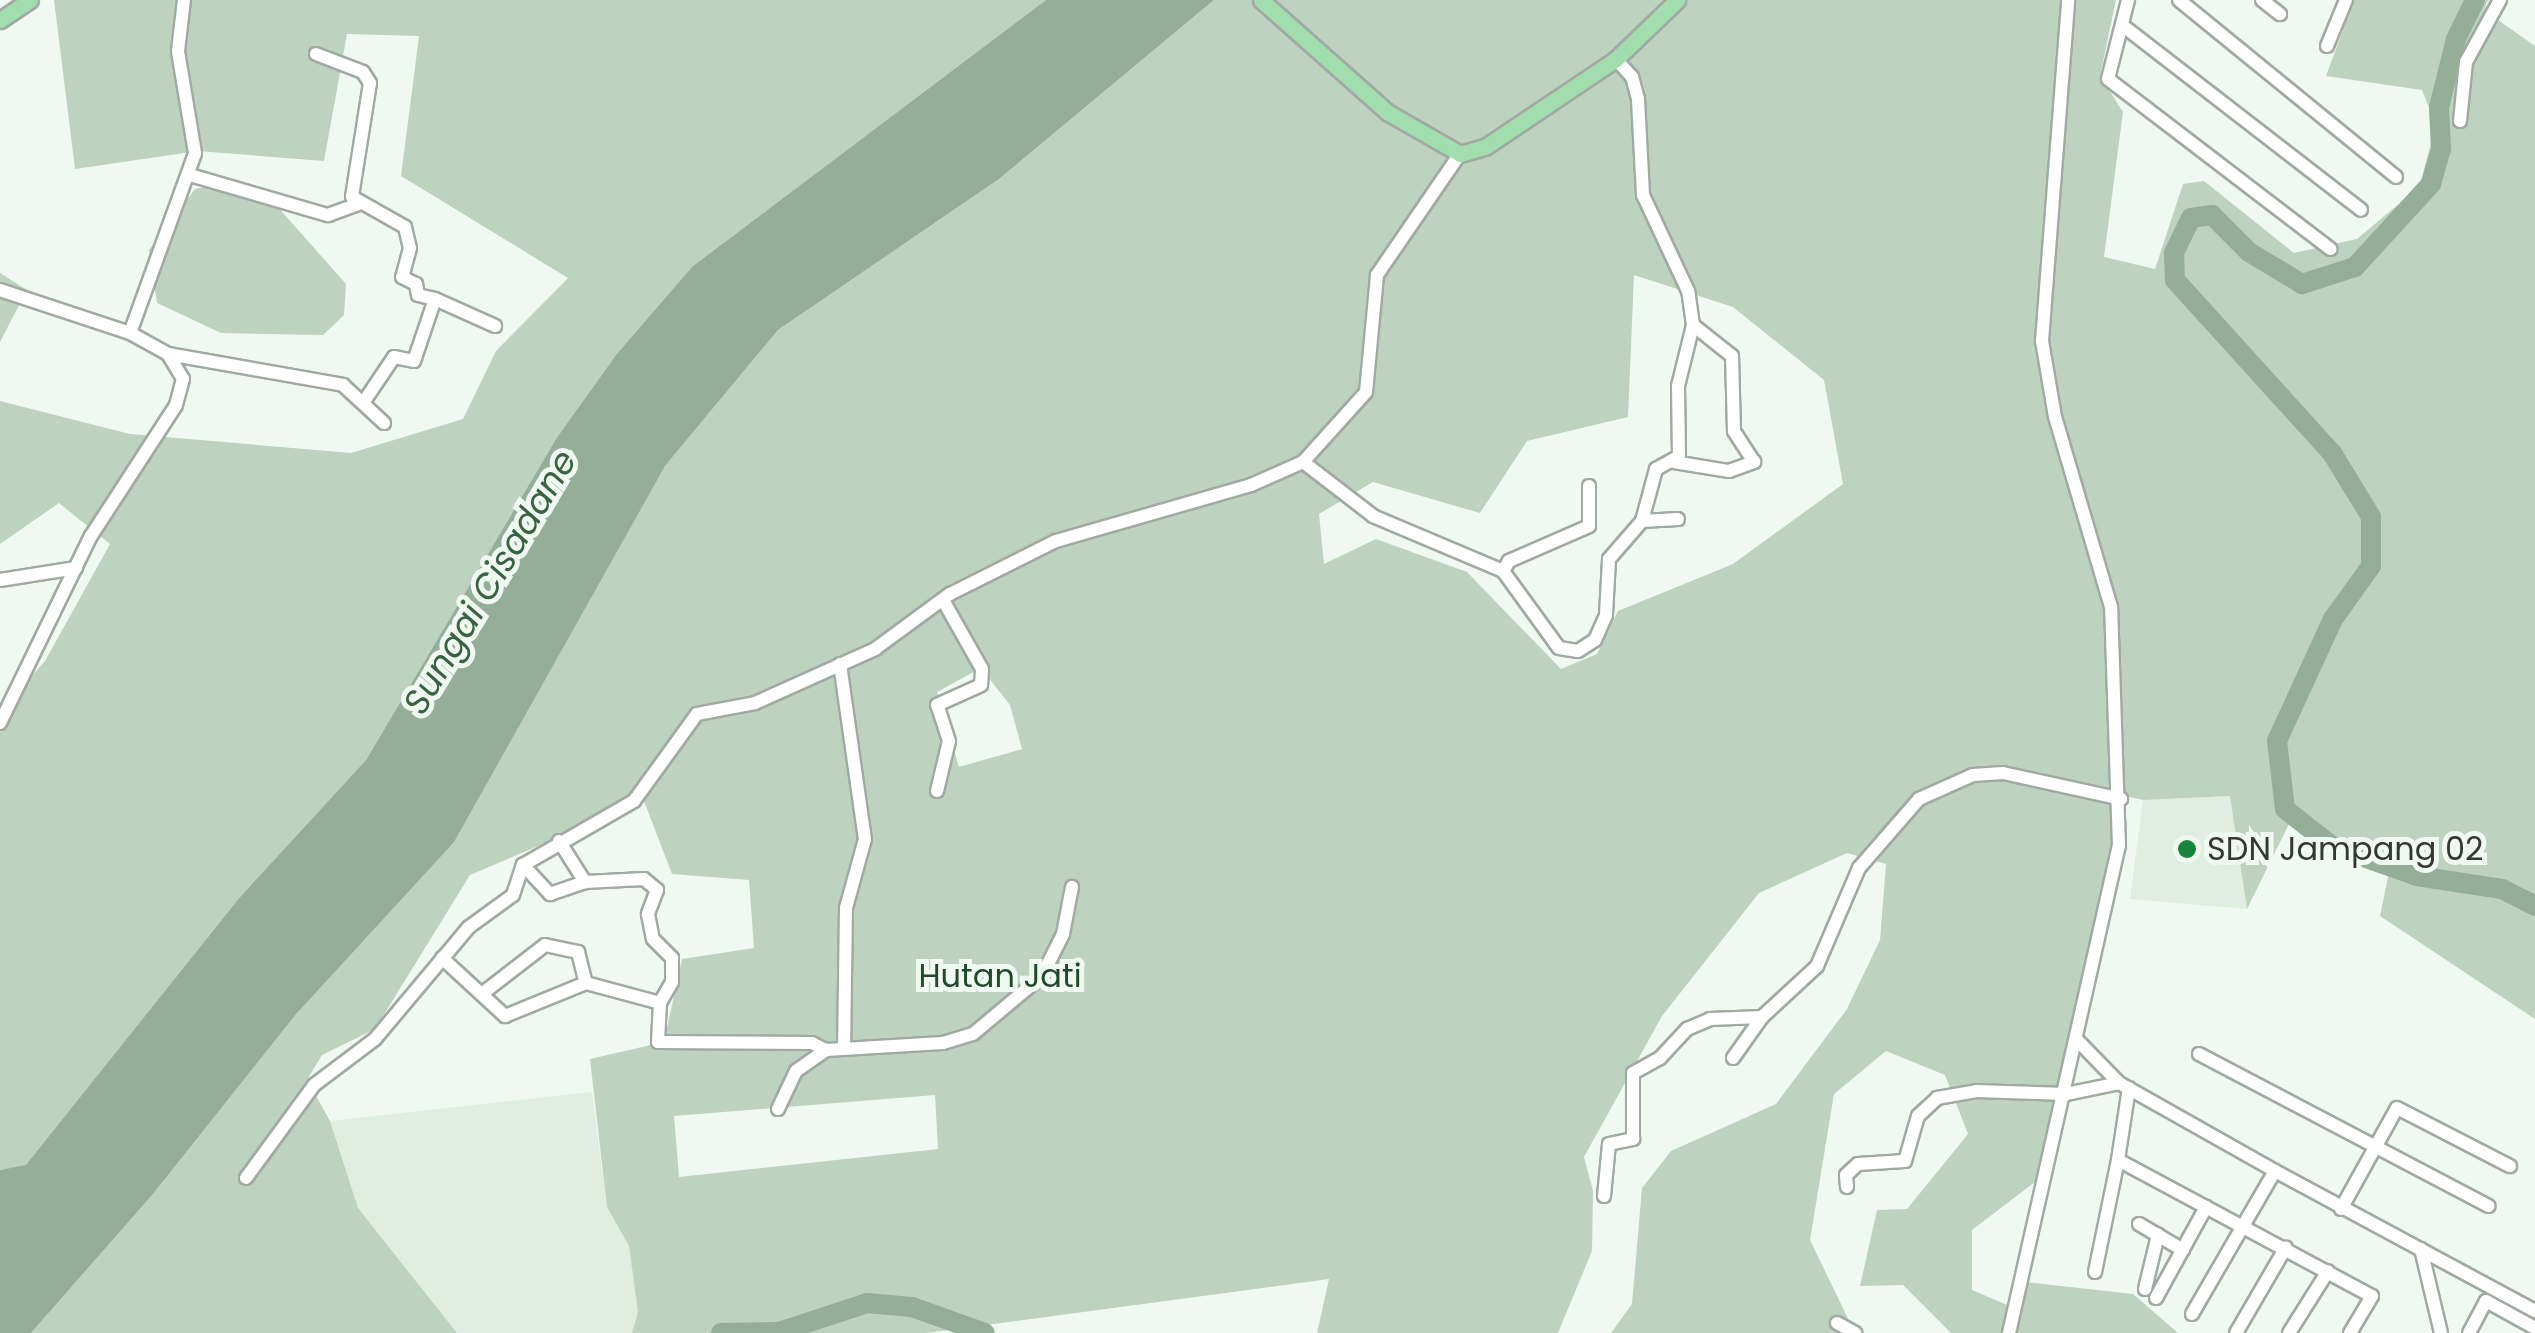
<!DOCTYPE html>
<html>
<head>
<meta charset="utf-8">
<style>
  body { margin:0 }
  #map { position:relative; width:2535px; height:1333px; overflow:hidden; background:#f0f9f1; font-family:Poppins,sans-serif }
  div>[style] { position:absolute }
  [style*='--x'] { left:calc(var(--x)*1px); top:calc(var(--y)*1px); width:calc(var(--w)*1px); rotate:calc(var(--a)*1deg) }
  .built>* { inset:0; background:#dfeee0 }
  .green>* { inset:0; background:#bdd2bf }
  .water>* { inset:0; background:#95ae98 }
  .river>* { height:20px; margin:-10px; padding:0 10px; transform-origin:10px; border-radius:10px; background:#95ae98 }
  .roads { filter:drop-shadow(2px 0 #a1aaa2) drop-shadow(-2px 0 #a1aaa2) drop-shadow(0 2px #a1aaa2) drop-shadow(0 -2px #a1aaa2) }
  .minor>* { height:12px; margin:-6px; padding:0 6px; transform-origin:6px; border-radius:6px; background:#fff }
  .major>* { height:15px; margin:-7.5px; padding:0 7.5px; transform-origin:7.5px; border-radius:7.5px; background:#a1ddae }
  .dots>* { width:28px; height:28px; translate:-50% -50%; box-sizing:border-box; border:5px solid #f0f9f1; border-radius:50% }
  span { translate:-50% -50%; white-space:nowrap; text-align:center; line-height:1.15; -webkit-text-stroke:10px #f0f9f1; paint-order:stroke }
  .poi-label { font-size:32px; color:#343734 }
  .left { translate:0 -50%; text-align:left }
  .park-label { font-size:32px; color:#1f4928 }
  .water-label { font-size:35px; color:#396340; font-style:italic }
</style>
</head>
<body>
<div id="map">
  <div class="built">
    <div style="clip-path:polygon(2230px 796px,2247px 909px,2130px 899px,2143px 800px)"></div>
    <div style="clip-path:polygon(592px 1092px,607px 1207px,629px 1246px,639px 1312px,632px 1333px,457px 1333px,358px 1208px,330px 1121px)"></div>
  </div>
  <div class="green">
    <div style="clip-path:polygon(54px 0,1046px 0,693px 266px,556px 439px,366px 760px,240px 897px,26px 1166px,0 1170px,0 712px,45px 661px,110px 544px,59px 503px,0 544px,0 401px,130px 434px,351px 453px,463px 419px,496px 351px,568px 278px,401px 176px,419px 36px,347px 34px,324px 161px,198px 151px,75px 169px)"></div>
    <div style="clip-path:polygon(evenodd,1214px 0,2116px 0,2100px 76px,2123px 112px,2104px 257px,2155px 269px,2183px 184px,2204px 181px,2294px 253px,2357px 239px,2419px 187px,2436px 125px,2422px 90px,2326px 76px,2354px 0,2488px 0,2484px 10px,2535px 46px,2535px 1019px,2380px 916px,2392px 858px,2291px 820px,2247px 909px,2230px 796px,2143px 800px,2025px 773px,2116px 801px,2105px 910px,2043px 1176px,1972px 1230px,1972px 1290px,2012px 1307px,2026px 1282px,2133px 1294px,2178px 1333px,1951px 1333px,1903px 1285px,1860px 1286px,1877px 1210px,1907px 1209px,1968px 1134px,1945px 1075px,1886px 1051px,1834px 1094px,1810px 1240px,1855px 1333px,1611px 1333px,1632px 1304px,1642px 1188px,1671px 1151px,1776px 1104px,1847px 1009px,1880px 940px,1886px 864px,1847px 853px,1759px 893px,1662px 1016px,1584px 1157px,1593px 1191px,1592px 1251px,1558px 1333px,1317px 1333px,1329px 1279px,926px 1333px,632px 1333px,638px 1312px,629px 1246px,607px 1207px,590px 1059px,664px 1042px,682px 959px,754px 948px,749px 880px,672px 874px,644px 801px,470px 875px,375px 1029px,322px 1055px,307px 1080px,330px 1121px,358px 1208px,457px 1333px,31px 1333px,153px 1194px,297px 1013px,576px 614px,665px 466px,778px 330px,999px 179px,1214px 0,1634px 275px,1733px 307px,1824px 380px,1843px 484px,1733px 564px,1618px 611px,1597px 654px,1561px 669px,1467px 572px,1376px 539px,1324px 564px,1319px 514px,1373px 482px,1480px 513px,1527px 441px,1628px 417px,1634px 275px,1214px 0,981px 668px,1010px 705px,1022px 749px,959px 767px,937px 692px,981px 668px,1214px 0,935px 1095px,938px 1149px,679px 1177px,674px 1116px,935px 1095px)"></div>
    <div style="clip-path:polygon(231px 182px,276px 205px,346px 284px,344px 315px,323px 335px,221px 333px,157px 303px,149px 250px,195px 189px)"></div>
    <div style="clip-path:polygon(0 273px,27px 290px,0 342px)"></div>
  </div>
  <div class="water">
    <div style="clip-path:polygon(1046px 0,1214px 0,999px 179px,778px 330px,665px 466px,454px 842px,297px 1013px,153px 1194px,31px 1333px,0 1333px,0 1170px,26px 1165px,240px 897px,366px 760px,556px 439px,617px 354px,693px 266px)"></div>
  </div>
  <div class="river">
    <div style="--x:2475;--y:0;--w:43;--a:116"></div>
    <div style="--x:2456;--y:39;--w:70;--a:104"></div>
    <div style="--x:2439;--y:107;--w:42;--a:87.3"></div>
    <div style="--x:2441;--y:149;--w:36;--a:106"></div>
    <div style="--x:2431;--y:184;--w:113;--a:132.5"></div>
    <div style="--x:2355;--y:267;--w:56;--a:162.2"></div>
    <div style="--x:2302;--y:284;--w:62;--a:-148.9"></div>
    <div style="--x:2249;--y:252;--w:52;--a:-135"></div>
    <div style="--x:2212;--y:215;--w:21;--a:172"></div>
    <div style="--x:2191;--y:218;--w:39;--a:116"></div>
    <div style="--x:2174;--y:253;--w:27;--a:88"></div>
    <div style="--x:2175;--y:280;--w:234;--a:47.8"></div>
    <div style="--x:2332;--y:453;--w:75;--a:58.6"></div>
    <div style="--x:2371;--y:517;--w:49;--a:90"></div>
    <div style="--x:2371;--y:566;--w:65;--a:125.6"></div>
    <div style="--x:2333;--y:619;--w:134;--a:114.7"></div>
    <div style="--x:2277;--y:741;--w:68;--a:83.3"></div>
    <div style="--x:2285;--y:809;--w:60;--a:38.2"></div>
    <div style="--x:2332;--y:846;--w:90;--a:19.4"></div>
    <div style="--x:2417;--y:876;--w:86;--a:8.7"></div>
    <div style="--x:2502;--y:889;--w:37;--a:27"></div>
    <div style="--x:721;--y:1333;--w:58;--a:-1"></div>
    <div style="--x:779;--y:1332;--w:93;--a:-18.2"></div>
    <div style="--x:867;--y:1303;--w:45;--a:5.1"></div>
    <div style="--x:912;--y:1307;--w:77;--a:19.6"></div>
  </div>
  <div class="roads">
    <div class="minor">
      <div style="--x:2128;--y:0;--w:81;--a:104.2"></div>
      <div style="--x:2108;--y:79;--w:280;--a:37.4"></div>
      <div style="--x:2179;--y:0;--w:280;--a:39.2"></div>
      <div style="--x:2262;--y:0;--w:23;--a:38"></div>
      <div style="--x:2122;--y:25;--w:302;--a:37.7"></div>
      <div style="--x:2327;--y:46;--w:50;--a:-67.6"></div>
      <div style="--x:316;--y:54;--w:50;--a:21"></div>
      <div style="--x:363;--y:72;--w:13;--a:58"></div>
      <div style="--x:370;--y:83;--w:115;--a:99"></div>
      <div style="--x:352;--y:197;--w:61;--a:29.5"></div>
      <div style="--x:405;--y:227;--w:22;--a:77"></div>
      <div style="--x:410;--y:248;--w:30;--a:105"></div>
      <div style="--x:402;--y:277;--w:16;--a:27"></div>
      <div style="--x:416;--y:284;--w:11;--a:80"></div>
      <div style="--x:418;--y:295;--w:17;--a:13"></div>
      <div style="--x:2460;--y:121;--w:59;--a:-84.2"></div>
      <div style="--x:2466;--y:62;--w:71;--a:-61.3"></div>
      <div style="--x:190;--y:175;--w:144;--a:16.2"></div>
      <div style="--x:328;--y:215;--w:32;--a:-20"></div>
      <div style="--x:0;--y:290;--w:137;--a:18.3"></div>
      <div style="--x:130;--y:333;--w:43;--a:28.9"></div>
      <div style="--x:168;--y:354;--w:178;--a:10"></div>
      <div style="--x:343;--y:385;--w:56;--a:42.8"></div>
      <div style="--x:130;--y:333;--w:191;--a:-70.1"></div>
      <div style="--x:195;--y:153;--w:103;--a:-99.5"></div>
      <div style="--x:178;--y:51;--w:51;--a:-83.3"></div>
      <div style="--x:363;--y:403;--w:55;--a:-56"></div>
      <div style="--x:394;--y:357;--w:20;--a:11"></div>
      <div style="--x:414;--y:361;--w:65;--a:-71.3"></div>
      <div style="--x:435;--y:299;--w:66;--a:24.2"></div>
      <div style="--x:1303;--y:462;--w:88;--a:37.6"></div>
      <div style="--x:1373;--y:516;--w:141;--a:22.9"></div>
      <div style="--x:1503;--y:571;--w:95;--a:54"></div>
      <div style="--x:1559;--y:648;--w:19;--a:9"></div>
      <div style="--x:1578;--y:651;--w:20;--a:-33"></div>
      <div style="--x:1595;--y:640;--w:27;--a:-66"></div>
      <div style="--x:1606;--y:615;--w:56;--a:-86.9"></div>
      <div style="--x:1609;--y:559;--w:50;--a:-49"></div>
      <div style="--x:1642;--y:521;--w:54;--a:-74.9"></div>
      <div style="--x:1656;--y:469;--w:26;--a:-29"></div>
      <div style="--x:1679;--y:456;--w:70;--a:-90.8"></div>
      <div style="--x:1678;--y:386;--w:63;--a:-76.2"></div>
      <div style="--x:1693;--y:325;--w:34;--a:-98"></div>
      <div style="--x:1688;--y:291;--w:106;--a:-115.1"></div>
      <div style="--x:1643;--y:195;--w:96;--a:-93"></div>
      <div style="--x:1638;--y:99;--w:23;--a:-105"></div>
      <div style="--x:1632;--y:77;--w:24;--a:-132"></div>
      <div style="--x:1674;--y:462;--w:56;--a:9.3"></div>
      <div style="--x:1729;--y:471;--w:27;--a:-20"></div>
      <div style="--x:1754;--y:462;--w:37;--a:-123"></div>
      <div style="--x:1734;--y:431;--w:75;--a:-91.5"></div>
      <div style="--x:1732;--y:356;--w:50;--a:-141.5"></div>
      <div style="--x:1642;--y:521;--w:36;--a:-3"></div>
      <div style="--x:1503;--y:571;--w:12;--a:-59"></div>
      <div style="--x:1509;--y:561;--w:87;--a:-23.6"></div>
      <div style="--x:1589;--y:526;--w:40;--a:-90"></div>
      <div style="--x:0;--y:580;--w:77;--a:-9"></div>
      <div style="--x:840;--y:664;--w:177;--a:81.9"></div>
      <div style="--x:865;--y:839;--w:72;--a:105.4"></div>
      <div style="--x:846;--y:908;--w:136;--a:90.8"></div>
      <div style="--x:0;--y:723;--w:208;--a:-64.1"></div>
      <div style="--x:91;--y:536;--w:156;--a:-57"></div>
      <div style="--x:176;--y:405;--w:27;--a:-75"></div>
      <div style="--x:183;--y:379;--w:29;--a:-121"></div>
      <div style="--x:937;--y:791;--w:51;--a:-76.5"></div>
      <div style="--x:949;--y:741;--w:38;--a:-108"></div>
      <div style="--x:937;--y:705;--w:48;--a:-24.4"></div>
      <div style="--x:981;--y:685;--w:16;--a:-86"></div>
      <div style="--x:982;--y:669;--w:79;--a:-119.5"></div>
      <div style="--x:559;--y:841;--w:49;--a:57.6"></div>
      <div style="--x:585;--y:882;--w:59;--a:-2.9"></div>
      <div style="--x:644;--y:879;--w:17;--a:40"></div>
      <div style="--x:657;--y:890;--w:26;--a:111"></div>
      <div style="--x:648;--y:914;--w:25;--a:79"></div>
      <div style="--x:653;--y:939;--w:27;--a:45"></div>
      <div style="--x:672;--y:958;--w:24;--a:90"></div>
      <div style="--x:672;--y:982;--w:24;--a:120"></div>
      <div style="--x:523;--y:865;--w:40;--a:47"></div>
      <div style="--x:550;--y:894;--w:37;--a:-19"></div>
      <div style="--x:442;--y:958;--w:86;--a:42.6"></div>
      <div style="--x:505;--y:1016;--w:87;--a:-22.2"></div>
      <div style="--x:586;--y:983;--w:77;--a:15.1"></div>
      <div style="--x:660;--y:1003;--w:39;--a:93"></div>
      <div style="--x:658;--y:1042;--w:154;--a:0.4"></div>
      <div style="--x:812;--y:1043;--w:16;--a:27"></div>
      <div style="--x:483;--y:993;--w:78;--a:-37.7"></div>
      <div style="--x:545;--y:945;--w:34;--a:12"></div>
      <div style="--x:578;--y:952;--w:32;--a:76"></div>
      <div style="--x:2079;--y:1042;--w:57;--a:45.7"></div>
      <div style="--x:2119;--y:1083;--w:179;--a:29.4"></div>
      <div style="--x:2199;--y:1054;--w:327;--a:27.7"></div>
      <div style="--x:1733;--y:1058;--w:50;--a:-54.7"></div>
      <div style="--x:1762;--y:1017;--w:75;--a:-42.8"></div>
      <div style="--x:1817;--y:966;--w:107;--a:-66.8"></div>
      <div style="--x:1859;--y:868;--w:91;--a:-49"></div>
      <div style="--x:1919;--y:799;--w:59;--a:-24"></div>
      <div style="--x:1973;--y:775;--w:30;--a:-4"></div>
      <div style="--x:2003;--y:773;--w:121;--a:12.4"></div>
      <div style="--x:2129;--y:1088;--w:73;--a:98.7"></div>
      <div style="--x:2118;--y:1160;--w:288;--a:28.2"></div>
      <div style="--x:2372;--y:1296;--w:43;--a:120.7"></div>
      <div style="--x:778;--y:1109;--w:42;--a:-64.7"></div>
      <div style="--x:796;--y:1071;--w:37;--a:-35"></div>
      <div style="--x:826;--y:1050;--w:117;--a:-3.4"></div>
      <div style="--x:943;--y:1043;--w:31;--a:-17"></div>
      <div style="--x:973;--y:1034;--w:90;--a:-40"></div>
      <div style="--x:1042;--y:976;--w:47;--a:-63.4"></div>
      <div style="--x:1063;--y:934;--w:48;--a:-79.2"></div>
      <div style="--x:246;--y:1178;--w:115;--a:-53.8"></div>
      <div style="--x:314;--y:1085;--w:76;--a:-37"></div>
      <div style="--x:375;--y:1039;--w:146;--a:-50"></div>
      <div style="--x:469;--y:927;--w:54;--a:-36"></div>
      <div style="--x:513;--y:895;--w:32;--a:-72"></div>
      <div style="--x:523;--y:865;--w:128;--a:-30"></div>
      <div style="--x:634;--y:801;--w:107;--a:-54.1"></div>
      <div style="--x:697;--y:714;--w:59;--a:-10.7"></div>
      <div style="--x:755;--y:703;--w:132;--a:-24.2"></div>
      <div style="--x:875;--y:649;--w:93;--a:-36.3"></div>
      <div style="--x:950;--y:594;--w:119;--a:-26.6"></div>
      <div style="--x:1056;--y:541;--w:203;--a:-16"></div>
      <div style="--x:1251;--y:485;--w:57;--a:-23.9"></div>
      <div style="--x:1303;--y:462;--w:94;--a:-48"></div>
      <div style="--x:1366;--y:392;--w:118;--a:-84.6"></div>
      <div style="--x:1377;--y:275;--w:147;--a:-55.6"></div>
      <div style="--x:1847;--y:1187;--w:12;--a:-95"></div>
      <div style="--x:1846;--y:1175;--w:16;--a:-43"></div>
      <div style="--x:1858;--y:1164;--w:47;--a:-3.7"></div>
      <div style="--x:1905;--y:1161;--w:47;--a:-73.9"></div>
      <div style="--x:1918;--y:1116;--w:26;--a:-43"></div>
      <div style="--x:1937;--y:1098;--w:40;--a:-10"></div>
      <div style="--x:1976;--y:1091;--w:90;--a:1.9"></div>
      <div style="--x:2066;--y:1094;--w:54;--a:-11.7"></div>
      <div style="--x:1604;--y:1196;--w:52;--a:-84.5"></div>
      <div style="--x:1609;--y:1144;--w:25;--a:-12"></div>
      <div style="--x:1633;--y:1139;--w:66;--a:-90"></div>
      <div style="--x:1633;--y:1073;--w:31;--a:-29"></div>
      <div style="--x:1660;--y:1058;--w:40;--a:-47"></div>
      <div style="--x:1687;--y:1029;--w:25;--a:-23"></div>
      <div style="--x:1710;--y:1019;--w:52;--a:-2.2"></div>
      <div style="--x:2341;--y:1209;--w:115;--a:-61"></div>
      <div style="--x:2397;--y:1108;--w:127;--a:27.2"></div>
      <div style="--x:2139;--y:1224;--w:51;--a:30.6"></div>
      <div style="--x:2421;--y:1249;--w:86;--a:76.6"></div>
      <div style="--x:2095;--y:1272;--w:114;--a:-78.4"></div>
      <div style="--x:2145;--y:1289;--w:56;--a:-76.5"></div>
      <div style="--x:2156;--y:1298;--w:104;--a:-61.2"></div>
      <div style="--x:2192;--y:1314;--w:165;--a:-59.9"></div>
      <div style="--x:2275;--y:1171;--w:295;--a:28.3"></div>
      <div style="--x:1837;--y:1323;--w:21;--a:29"></div>
      <div style="--x:2009;--y:1333;--w:499;--a:-77.3"></div>
      <div style="--x:2119;--y:846;--w:239;--a:-91.9"></div>
      <div style="--x:2111;--y:607;--w:198;--a:-106.4"></div>
      <div style="--x:2055;--y:417;--w:77;--a:-99.7"></div>
      <div style="--x:2042;--y:341;--w:342;--a:-85.6"></div>
      <div style="--x:2236;--y:1333;--w:99;--a:-59.8"></div>
      <div style="--x:2289;--y:1333;--w:73;--a:-57.8"></div>
      <div style="--x:2469;--y:1333;--w:36;--a:-62"></div>
      <div style="--x:2486;--y:1301;--w:56;--a:28.9"></div>
    </div>
    <div class="major">
      <div style="--x:1261;--y:0;--w:169;--a:41.6"></div>
      <div style="--x:1387;--y:112;--w:84;--a:29.9"></div>
      <div style="--x:1460;--y:154;--w:26;--a:-16"></div>
      <div style="--x:1485;--y:147;--w:158;--a:-33.9"></div>
      <div style="--x:1616;--y:59;--w:85;--a:-44"></div>
      <div style="--x:0;--y:20;--w:36;--a:-34"></div>
    </div>
  </div>
  <div class="dots">
    <div style="left:2187px;top:849px;background:#18833a"></div>
  </div>
  <div class="poi-label">
    <span class="left" style="left:2207px;top:849px">SDN Jampang 02</span>
  </div>
  <div class="park-label">
    <span style="left:1000px;top:976px">Hutan Jati</span>
  </div>
  <div class="water-label">
    <span style="left:490px;top:582px;rotate:-59deg">Sungai Cisadane</span>
  </div>
</div>
</body>
</html>
